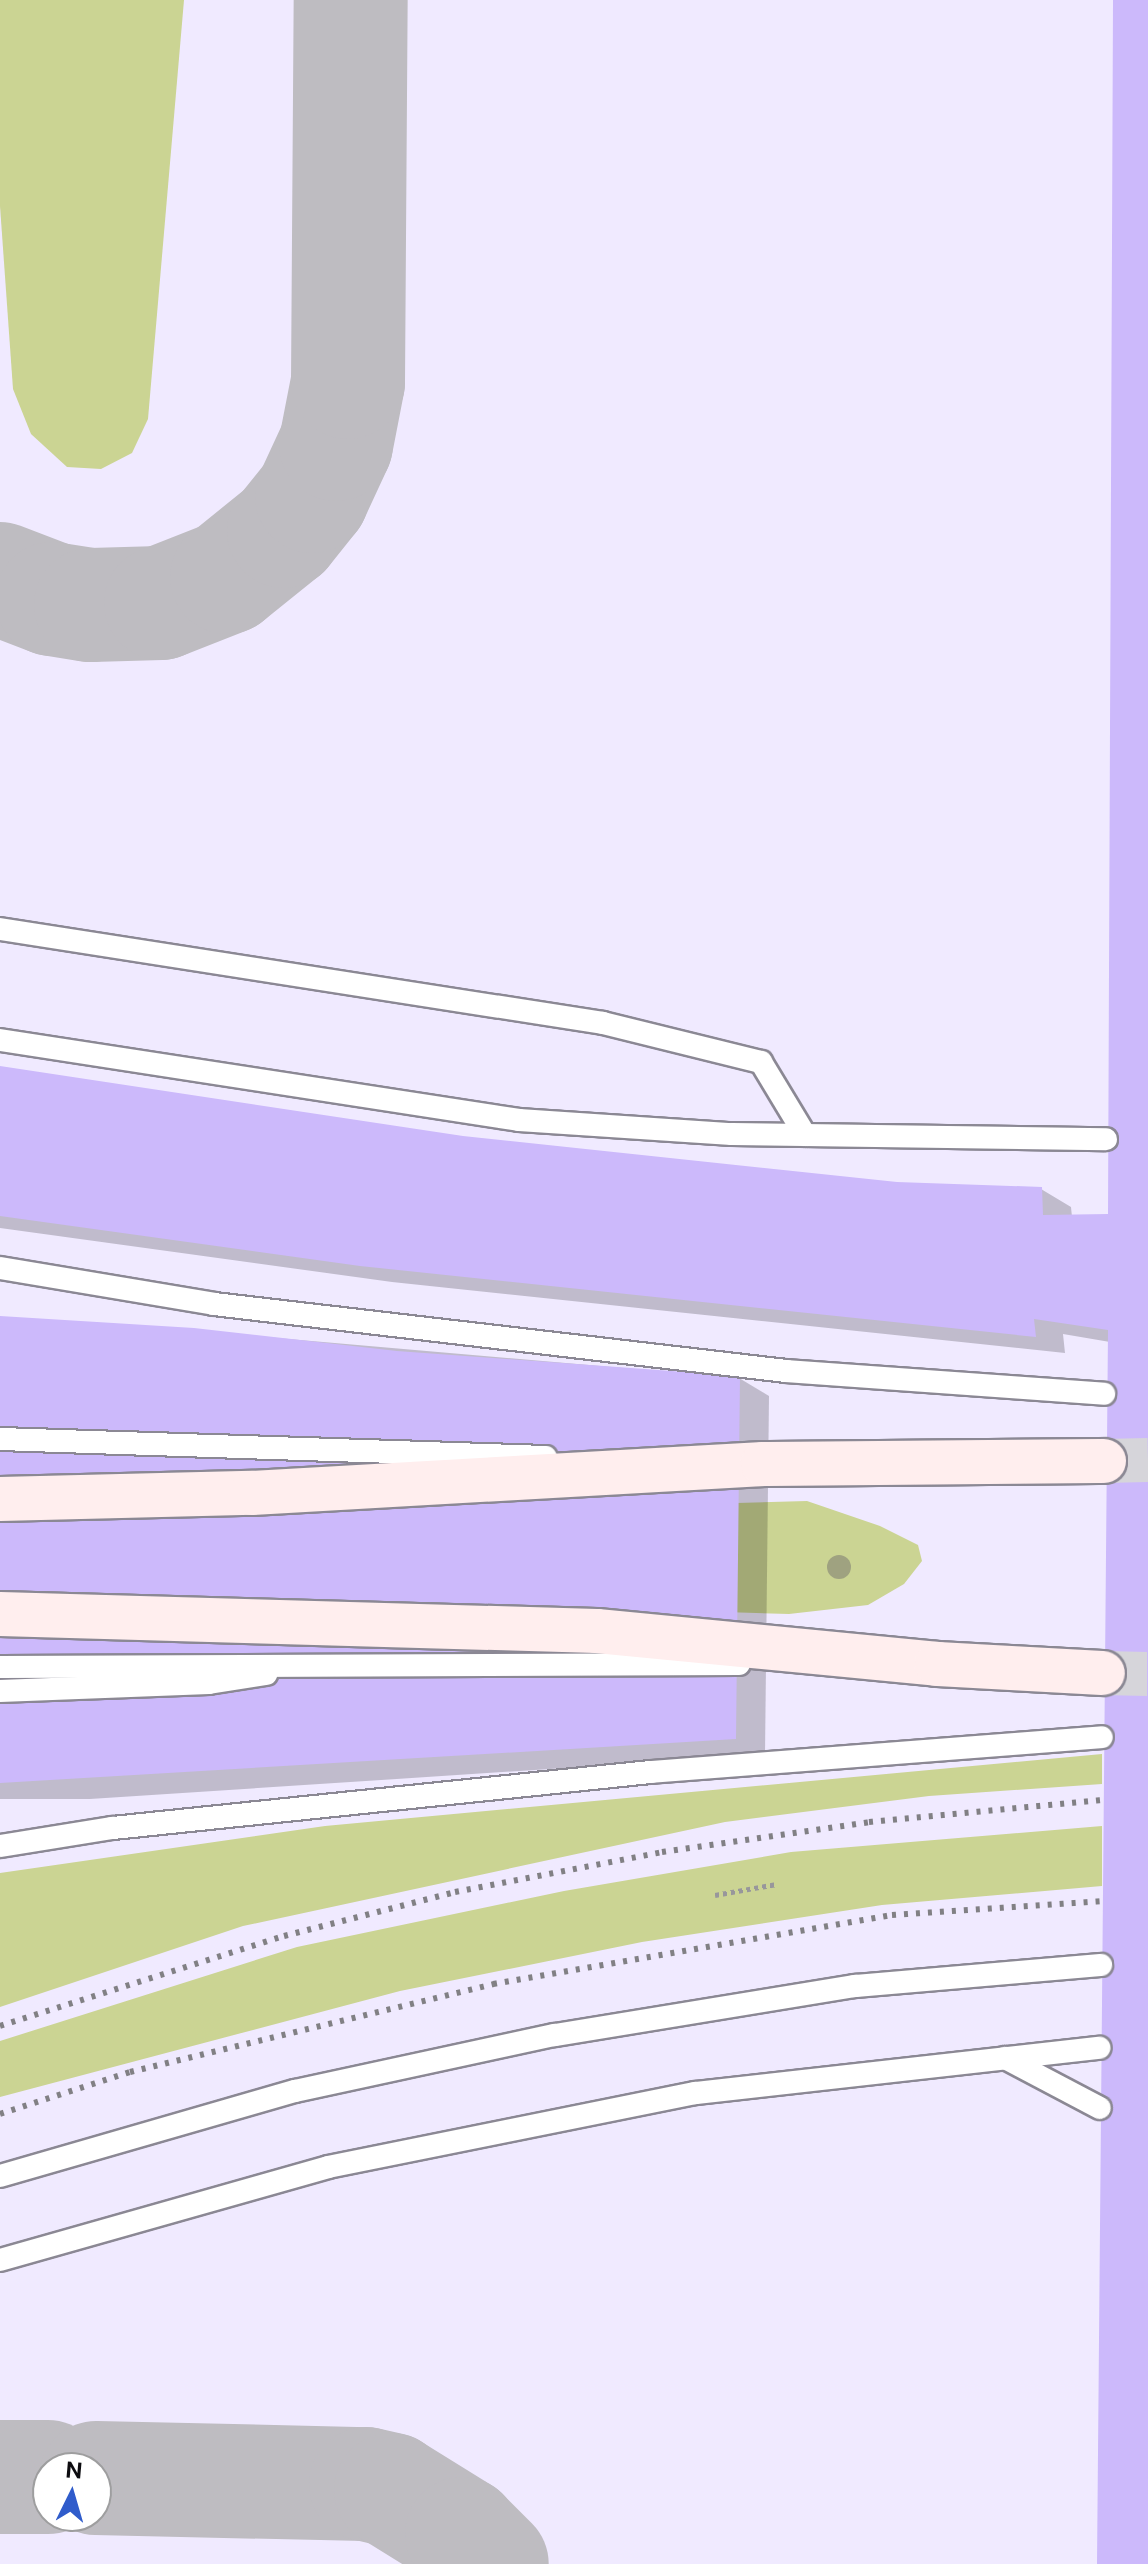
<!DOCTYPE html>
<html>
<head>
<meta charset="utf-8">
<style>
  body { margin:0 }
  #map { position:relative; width:1148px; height:2564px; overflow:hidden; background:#faf9fe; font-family:"Public Sans",sans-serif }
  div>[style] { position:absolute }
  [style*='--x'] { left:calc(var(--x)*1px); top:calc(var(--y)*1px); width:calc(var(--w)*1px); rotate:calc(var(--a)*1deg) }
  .built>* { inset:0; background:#f0eaff }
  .green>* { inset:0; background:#cbd493 }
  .shadow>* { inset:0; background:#0003 }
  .taxiway>* { height:114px; margin:-57px; padding:0 57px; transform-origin:57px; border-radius:57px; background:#bebcc1 }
  .building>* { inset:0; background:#ccb9fb }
  .secondary-tunnel>* { height:44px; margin-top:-22px; transform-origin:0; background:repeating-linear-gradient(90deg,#d6d5da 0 44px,transparent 0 66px) }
  .path>* { height:5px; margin-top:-2.5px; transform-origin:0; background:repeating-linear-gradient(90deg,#98979b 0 4px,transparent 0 8px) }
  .roads { filter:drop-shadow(2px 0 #8b8894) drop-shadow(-2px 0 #8b8894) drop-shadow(0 2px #8b8894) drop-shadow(0 -2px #8b8894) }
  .lane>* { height:22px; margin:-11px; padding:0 11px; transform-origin:11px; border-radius:11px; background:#fff }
  .secondary>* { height:44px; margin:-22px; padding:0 22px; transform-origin:22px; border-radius:22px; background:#fee }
  .rail>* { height:6px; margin-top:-3px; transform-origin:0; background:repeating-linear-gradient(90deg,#818084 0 4px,transparent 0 12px) }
  .trees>* { width:24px; height:24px; margin:-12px; border-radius:50%; background:#9fa280 }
  span { translate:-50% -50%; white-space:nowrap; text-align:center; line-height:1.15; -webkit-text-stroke:6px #fff; paint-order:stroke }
  .north { position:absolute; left:32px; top:2452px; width:80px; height:80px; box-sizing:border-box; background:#fff; border:2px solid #9e9e9f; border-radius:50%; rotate:5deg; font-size:22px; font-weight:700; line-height:32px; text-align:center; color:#0d0c10 }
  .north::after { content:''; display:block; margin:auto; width:28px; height:36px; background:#305ccb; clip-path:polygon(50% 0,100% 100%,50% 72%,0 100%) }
</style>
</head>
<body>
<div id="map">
  <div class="built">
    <div style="clip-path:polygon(evenodd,0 0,1148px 0,1148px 2564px,0 2564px,0 0,48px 2468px,96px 2468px,96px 2516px,48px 2516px,48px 2468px)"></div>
  </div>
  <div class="green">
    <div style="clip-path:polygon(0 0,184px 0,148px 419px,132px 453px,101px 469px,67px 467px,31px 434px,13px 389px,0 206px)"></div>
    <div style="clip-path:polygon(807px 1501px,880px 1526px,918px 1545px,922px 1561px,904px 1584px,868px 1605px,789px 1614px,404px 1602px,404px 1512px)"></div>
    <div style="clip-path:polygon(1102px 1754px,1102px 1784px,929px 1796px,725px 1822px,243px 1926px,0 2007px,0 1873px,325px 1826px)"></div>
    <div style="clip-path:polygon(1102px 1826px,1102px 1886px,882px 1905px,642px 1942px,400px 1991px,0 2097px,0 2041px,297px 1947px,564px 1891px,791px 1852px)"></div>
  </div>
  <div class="shadow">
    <div style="clip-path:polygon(1115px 0,1148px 0,1148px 2564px,1100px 2564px,1110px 1342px,1063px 1334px,1065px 1353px,392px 1282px,0 1228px,0 1068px,463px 1138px,897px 1184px,1041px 1189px,1071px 1207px,1072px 1217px,1110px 1216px)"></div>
    <div style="clip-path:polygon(0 1322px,104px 1323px,739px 1378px,769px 1396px,765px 1755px,90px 1799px,0 1799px)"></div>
  </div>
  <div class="taxiway">
    <div style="--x:0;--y:579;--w:56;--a:21"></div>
    <div style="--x:52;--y:599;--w:39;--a:9"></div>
    <div style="--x:91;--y:605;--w:70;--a:-1.6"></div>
    <div style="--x:161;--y:603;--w:71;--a:-21.5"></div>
    <div style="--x:227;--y:577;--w:73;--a:-38.9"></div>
    <div style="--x:284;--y:531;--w:45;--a:-51.3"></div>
    <div style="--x:312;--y:496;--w:57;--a:-65.2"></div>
    <div style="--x:336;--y:444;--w:63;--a:-79"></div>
    <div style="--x:348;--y:382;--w:382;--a:-89.6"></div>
    <div style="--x:0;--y:2477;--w:48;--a:0"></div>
    <div style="--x:96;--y:2478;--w:270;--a:1.3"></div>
    <div style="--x:366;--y:2484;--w:26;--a:13"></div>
    <div style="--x:391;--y:2490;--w:84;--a:31.8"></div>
    <div style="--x:462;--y:2534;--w:42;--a:45"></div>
  </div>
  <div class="building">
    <div style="clip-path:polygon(1113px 0,1148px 0,1148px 2564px,1097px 2564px,1108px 1330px,1034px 1319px,1036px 1337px,360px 1266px,0 1216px,0 1066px,463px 1136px,897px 1182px,1042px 1187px,1043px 1215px,1108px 1214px)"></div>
    <div style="clip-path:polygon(0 1316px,194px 1328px,397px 1351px,740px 1376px,736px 1739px,0 1783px)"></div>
  </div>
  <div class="secondary-tunnel">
    <div style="--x:1104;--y:1461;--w:44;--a:-1.3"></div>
    <div style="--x:1103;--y:1673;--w:45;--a:1.3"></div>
  </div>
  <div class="path">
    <div style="--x:715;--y:1895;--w:63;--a:-10.1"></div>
  </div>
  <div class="roads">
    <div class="lane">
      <div style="--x:0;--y:929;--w:610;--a:8.86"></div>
      <div style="--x:603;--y:1023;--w:163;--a:13.9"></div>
      <div style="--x:761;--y:1062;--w:85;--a:58.9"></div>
      <div style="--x:0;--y:1040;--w:525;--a:8.76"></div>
      <div style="--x:519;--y:1120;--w:213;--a:3.8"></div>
      <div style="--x:732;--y:1134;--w:374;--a:0.8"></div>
      <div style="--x:0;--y:1268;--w:217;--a:9.5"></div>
      <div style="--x:214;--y:1304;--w:576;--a:6.68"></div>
      <div style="--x:786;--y:1371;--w:319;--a:4.1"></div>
      <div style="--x:0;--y:1439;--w:546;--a:1.89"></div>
      <div style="--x:0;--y:1667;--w:739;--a:-0.23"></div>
      <div style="--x:0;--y:1691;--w:209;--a:-2.2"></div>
      <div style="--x:209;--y:1683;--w:58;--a:-9"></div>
      <div style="--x:0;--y:1846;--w:114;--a:-9.1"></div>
      <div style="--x:113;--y:1828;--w:540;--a:-5.95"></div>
      <div style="--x:650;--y:1772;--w:453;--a:-4.4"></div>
      <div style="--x:1005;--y:2058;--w:107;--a:27.8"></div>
      <div style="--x:0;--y:2176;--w:307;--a:-16.1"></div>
      <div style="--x:295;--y:2091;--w:266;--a:-12.2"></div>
      <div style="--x:555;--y:2035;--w:304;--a:-9.3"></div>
      <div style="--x:855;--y:1986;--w:247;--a:-4.9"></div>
      <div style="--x:0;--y:2260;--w:341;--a:-15.8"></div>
      <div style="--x:328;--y:2167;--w:375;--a:-11.4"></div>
      <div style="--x:696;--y:2093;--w:406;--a:-6.4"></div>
    </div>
    <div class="secondary">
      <div style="--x:0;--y:1499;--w:252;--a:-1.4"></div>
      <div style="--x:252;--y:1493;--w:512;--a:-3.25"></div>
      <div style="--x:763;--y:1464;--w:341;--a:-0.5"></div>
      <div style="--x:0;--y:1614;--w:597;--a:1.63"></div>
      <div style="--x:597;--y:1631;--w:342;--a:5.5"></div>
      <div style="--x:937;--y:1664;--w:166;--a:3.1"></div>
    </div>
  </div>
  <div class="rail">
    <div style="--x:0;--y:2026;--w:298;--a:-17.6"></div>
    <div style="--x:284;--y:1936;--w:177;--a:-14.4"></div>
    <div style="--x:455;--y:1892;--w:211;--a:-10.9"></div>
    <div style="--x:662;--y:1852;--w:209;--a:-8.2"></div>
    <div style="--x:869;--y:1822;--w:234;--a:-5.4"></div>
    <div style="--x:0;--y:2114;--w:137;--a:-17.9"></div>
    <div style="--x:130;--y:2072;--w:374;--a:-13.6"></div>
    <div style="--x:493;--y:1984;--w:405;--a:-9.8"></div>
    <div style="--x:892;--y:1915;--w:209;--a:-3.8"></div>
  </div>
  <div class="trees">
    <div style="left:839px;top:1567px"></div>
  </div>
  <div class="north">N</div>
</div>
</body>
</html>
